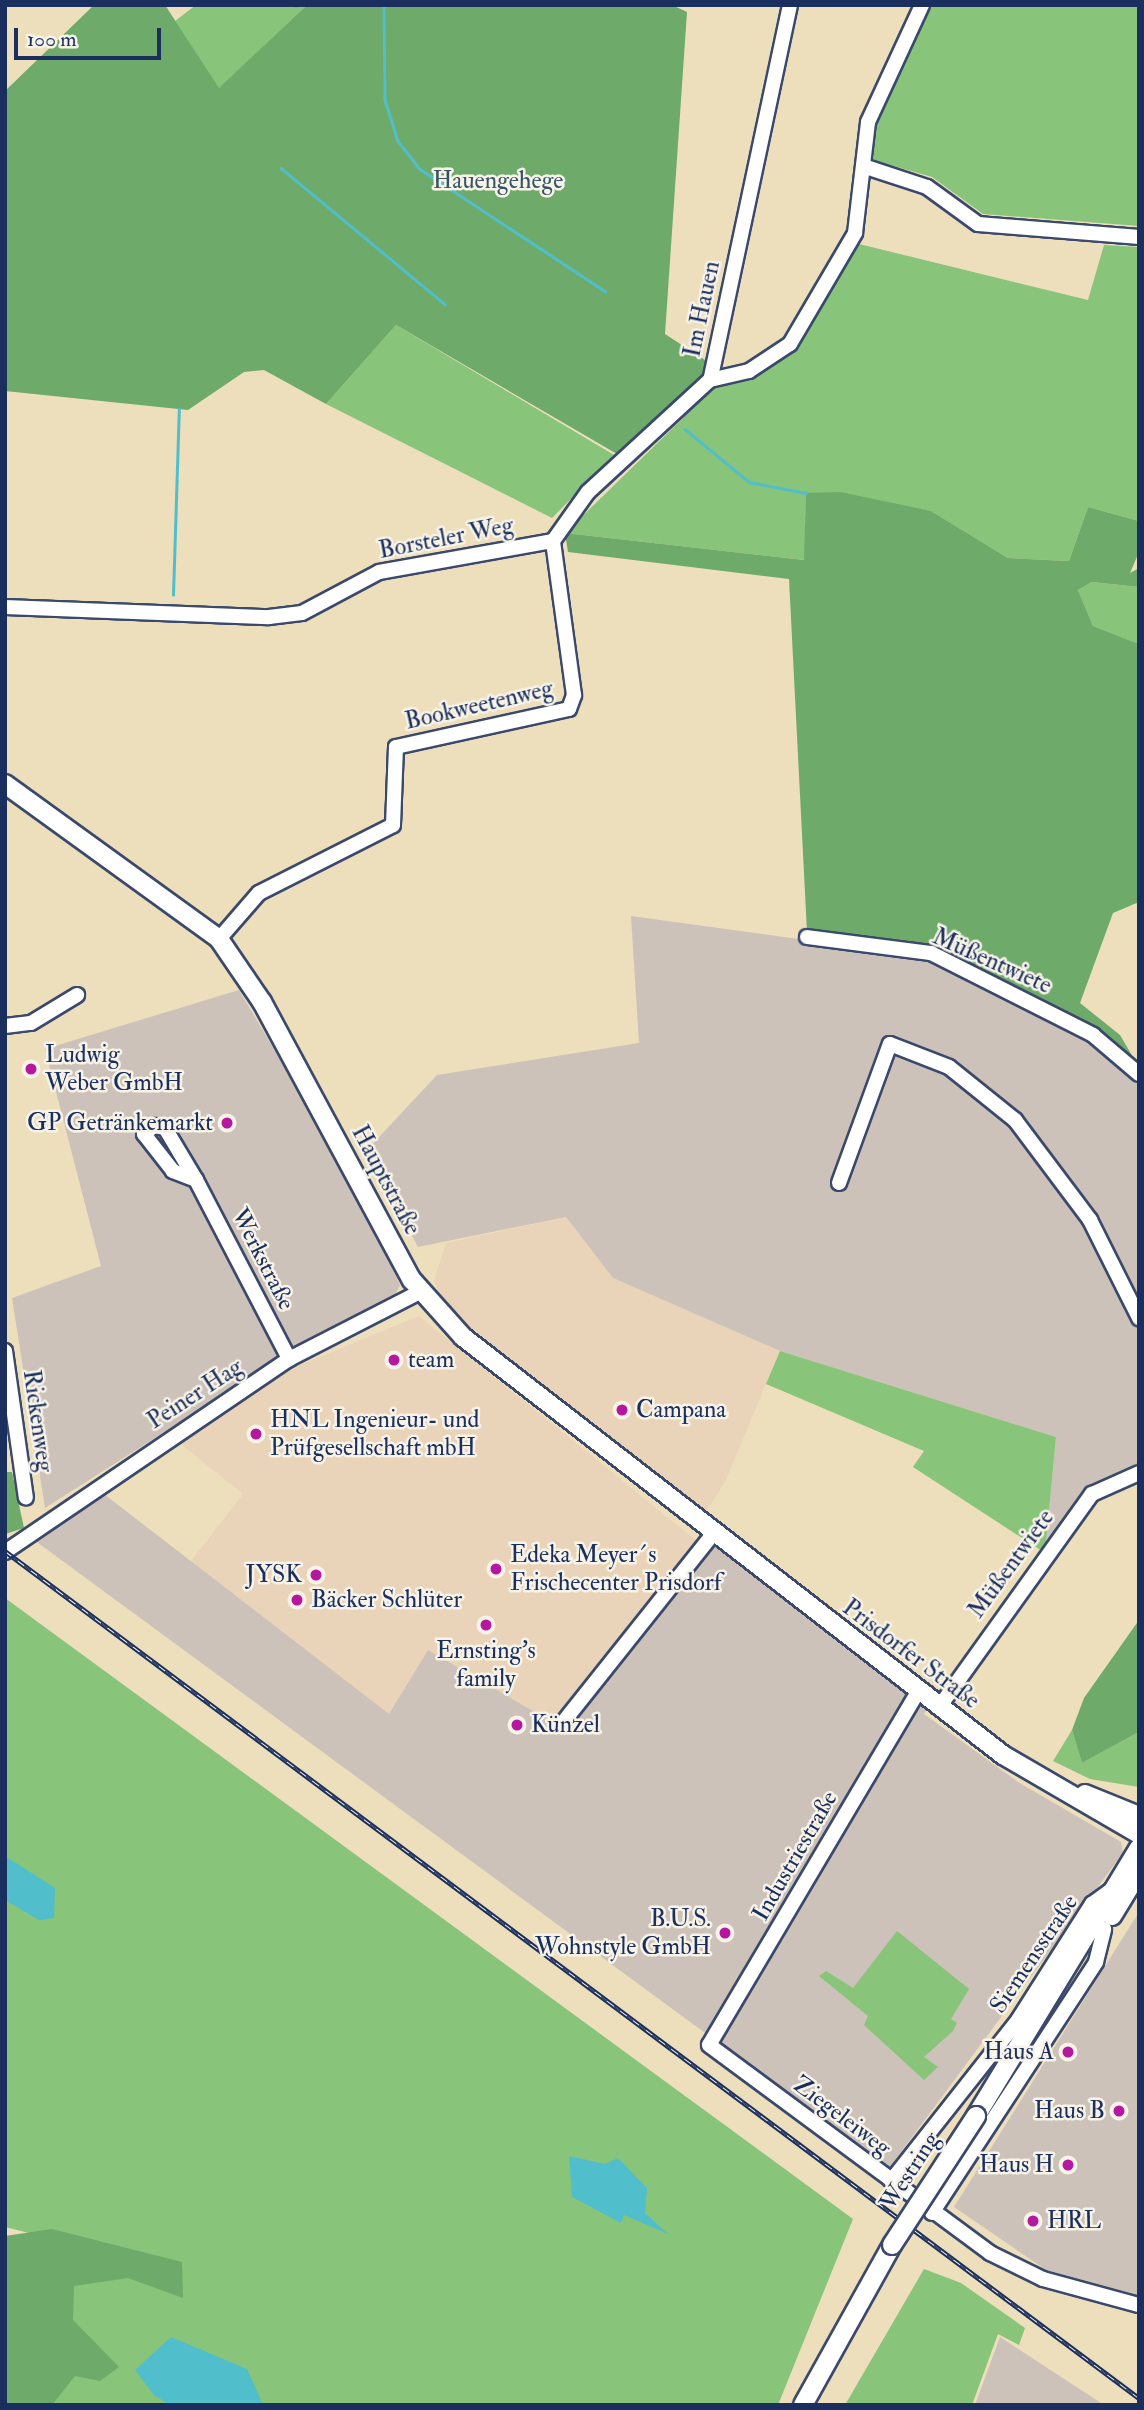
<!DOCTYPE html>
<html>
<head>
<meta charset="utf-8">
<style>
  body { margin:0 }
  #map { position:relative; width:1144px; height:2410px; overflow:hidden; background:#eddebc; font-family:"IM FELL Double Pica",serif }
  div>[style] { position:absolute }
  [style*='--x'] { left:calc(var(--x)*1px); top:calc(var(--y)*1px); width:calc(var(--w)*1px); rotate:calc(var(--a)*1deg) }
  .built>* { inset:0; background:#ead4b9 }
  .industrial>* { inset:0; background:#ccc2b9 }
  .green>* { inset:0; background:#88c479 }
  .forest>* { inset:0; background:#6eaa69 }
  .water>* { inset:0; background:#51becb }
  .stream>* { height:2.5px; margin:-1.25px; padding:0 1.25px; transform-origin:1.25px; border-radius:1.25px; background:#51becb }
  .roads { filter:drop-shadow(2px 0 #3a496c) drop-shadow(-2px 0 #3a496c) drop-shadow(0 2px #3a496c) drop-shadow(0 -2px #3a496c) }
  .minor>* { height:14px; margin:-7px; padding:0 7px; transform-origin:7px; border-radius:7px; background:#fff }
  .major>* { height:18px; margin:-9px; padding:0 9px; transform-origin:9px; border-radius:9px; background:#fff }
  .rail>* { height:5px; margin-top:-2.5px; transform-origin:0; background:repeating-linear-gradient(90deg,#f7f3e8 0 8px,#1b2f5e 0 16px); box-sizing:border-box; border-block:2px solid #1b2f5e }
  .bridges { filter:drop-shadow(2px 0 #3a496c) drop-shadow(-2px 0 #3a496c) drop-shadow(0 2px #3a496c) drop-shadow(0 -2px #3a496c) }
  .major-bridge>* { height:18px; margin:-9px; padding:0 9px; transform-origin:9px; border-radius:9px; background:#fff }
  .dots>* { width:19px; height:19px; translate:-50% -50%; box-sizing:border-box; border:4px solid #f7f3e8; border-radius:50% }
  span { translate:-50% -50%; white-space:nowrap; text-align:center; line-height:1.15; -webkit-text-stroke:5px #f7f3e8; paint-order:stroke }
  .park-label { font-size:24px; color:#365465 }
  .street-label { font-size:24px; color:#1b2f5e }
  .poi-label { font-size:24px; color:#1b2f5e }
  .left { translate:0 -50%; text-align:left }
  .right { translate:-100% -50%; text-align:right }
  .frame { position:absolute; inset:0; border:7px solid #1b2f5e; pointer-events:none }
  .scale { position:absolute; left:14px; top:28px; width:147px; height:32px; box-sizing:border-box; border:4px solid #1b2f5e; border-top:0; padding-left:9px; font-size:21px; line-height:24px; white-space:nowrap; color:#1b2f5e; -webkit-text-stroke:5px #f7f3e8; paint-order:stroke }
</style>
</head>
<body>
<div id="map">
  <div class="built">
    <div style="clip-path:polygon(566px 1217px,613px 1278px,780px 1351px,725px 1482px,702px 1518px,447px 1312px,434px 1281px,446px 1243px)"></div>
    <div style="clip-path:polygon(419px 1316px,708px 1550px,559px 1726px,428px 1650px,389px 1715px,191px 1561px,243px 1494px,177px 1441px,293px 1368px)"></div>
  </div>
  <div class="industrial">
    <div style="clip-path:polygon(631px 916px,924px 956px,1088px 1038px,1129px 1068px,1139px 1085px,1139px 1473px,1093px 1499px,1045px 1553px,1056px 1437px,780px 1351px,613px 1278px,566px 1217px,418px 1247px,366px 1151px,437px 1075px,639px 1043px)"></div>
    <div style="clip-path:polygon(239px 990px,348px 1174px,400px 1285px,394px 1297px,299px 1346px,45px 1508px,12px 1298px,101px 1266px,45px 1049px)"></div>
    <div style="clip-path:polygon(100px 1491px,389px 1714px,428px 1650px,559px 1726px,713px 1545px,928px 1707px,924px 1714px,1018px 1782px,1121px 1842px,1123px 1853px,889px 2168px,34px 1540px)"></div>
    <div style="clip-path:polygon(1139px 1912px,1139px 2297px,1046px 2270px,954px 2207px)"></div>
    <div style="clip-path:polygon(1000px 2337px,1104px 2405px,975px 2405px)"></div>
  </div>
  <div class="green">
    <div style="clip-path:polygon(196px 5px,307px 5px,219px 89px,175px 21px)"></div>
    <div style="clip-path:polygon(930px 5px,1139px 5px,1139px 226px,983px 214px,932px 177px,873px 160px,874px 121px)"></div>
    <div style="clip-path:polygon(859px 244px,1088px 300px,1104px 245px,1139px 247px,1139px 521px,1088px 507px,1069px 561px,1008px 558px,931px 511px,806px 493px,805px 560px,565px 533px,714px 388px,751px 380px,798px 349px)"></div>
    <div style="clip-path:polygon(396px 325px,614px 455px,552px 518px,326px 404px)"></div>
    <div style="clip-path:polygon(1092px 582px,1139px 587px,1139px 644px,1093px 626px,1078px 590px)"></div>
    <div style="clip-path:polygon(780px 1351px,1056px 1437px,1045px 1553px,913px 1467px,924px 1451px,766px 1384px)"></div>
    <div style="clip-path:polygon(5px 1598px,853px 2219px,778px 2405px,41px 2405px,73px 2244px,5px 2227px)"></div>
    <div style="clip-path:polygon(1072px 1730px,1082px 1763px,1139px 1732px,1139px 1787px,1090px 1779px,1053px 1761px)"></div>
    <div style="clip-path:polygon(897px 1931px,969px 1989px,951px 2019px,957px 2023px,953px 2031px,924px 2057px,938px 2067px,924px 2080px,864px 2025px,868px 2016px,819px 1976px,826px 1971px,853px 1988px)"></div>
    <div style="clip-path:polygon(924px 2269px,961px 2283px,1025px 2328px,1019px 2345px,998px 2334px,972px 2405px,845px 2405px)"></div>
  </div>
  <div class="forest">
    <div style="clip-path:polygon(94px 5px,165px 5px,219px 88px,307px 5px,672px 5px,687px 12px,665px 334px,708px 362px,705px 376px,617px 454px,396px 325px,326px 404px,264px 370px,244px 372px,188px 410px,5px 391px,5px 91px)"></div>
    <div style="clip-path:polygon(840px 492px,931px 511px,1008px 558px,1069px 561px,1088px 507px,1139px 521px,1139px 552px,1130px 573px,1139px 568px,1139px 587px,1092px 582px,1078px 590px,1093px 626px,1139px 644px,1139px 902px,1113px 913px,1080px 1003px,1120px 1035px,1137px 1064px,932px 950px,807px 932px,789px 579px,568px 552px,565px 533px,804px 560px,806px 493px)"></div>
    <div style="clip-path:polygon(5px 1472px,12px 1472px,24px 1528px,5px 1534px)"></div>
    <div style="clip-path:polygon(1139px 1620px,1139px 1732px,1082px 1763px,1072px 1730px,1084px 1698px)"></div>
    <div style="clip-path:polygon(52px 2229px,182px 2262px,183px 2298px,128px 2278px,74px 2286px,73px 2320px,119px 2367px,100px 2381px,75px 2376px,52px 2405px,5px 2405px,5px 2236px)"></div>
  </div>
  <div class="water">
    <div style="clip-path:polygon(5px 1856px,55px 1888px,54px 1918px,39px 1920px,5px 1900px)"></div>
    <div style="clip-path:polygon(569px 2156px,605px 2164px,618px 2158px,647px 2188px,645px 2213px,668px 2234px,624px 2215px,621px 2223px,572px 2197px)"></div>
    <div style="clip-path:polygon(171px 2337px,247px 2369px,263px 2405px,170px 2405px,154px 2395px,135px 2370px)"></div>
  </div>
  <div class="stream">
    <div style="--x:296;--y:5;--w:1;--a:90"></div>
    <div style="--x:384;--y:5;--w:95;--a:89.4"></div>
    <div style="--x:385;--y:100;--w:43;--a:72.4"></div>
    <div style="--x:398;--y:141;--w:36;--a:52"></div>
    <div style="--x:420;--y:169;--w:222;--a:33.4"></div>
    <div style="--x:281;--y:168;--w:213;--a:39.7"></div>
    <div style="--x:685;--y:429;--w:83;--a:39.6"></div>
    <div style="--x:749;--y:482;--w:58;--a:10.9"></div>
    <div style="--x:173;--y:595;--w:186;--a:-88.2"></div>
  </div>
  <div class="roads">
    <div class="minor">
      <div style="--x:790;--y:5;--w:383;--a:102"></div>
      <div style="--x:710;--y:380;--w:40;--a:-13"></div>
      <div style="--x:749;--y:371;--w:49;--a:-33.4"></div>
      <div style="--x:790;--y:344;--w:129;--a:-59.6"></div>
      <div style="--x:855;--y:233;--w:112;--a:-83.3"></div>
      <div style="--x:868;--y:122;--w:129;--a:-65.2"></div>
      <div style="--x:863;--y:166;--w:67;--a:18.2"></div>
      <div style="--x:927;--y:187;--w:63;--a:36"></div>
      <div style="--x:978;--y:224;--w:162;--a:4.6"></div>
      <div style="--x:5;--y:607;--w:264;--a:2.2"></div>
      <div style="--x:269;--y:617;--w:33;--a:-7"></div>
      <div style="--x:302;--y:613;--w:87;--a:-28"></div>
      <div style="--x:379;--y:572;--w:177;--a:-10.1"></div>
      <div style="--x:553;--y:541;--w:60;--a:-54.5"></div>
      <div style="--x:588;--y:492;--w:166;--a:-42.6"></div>
      <div style="--x:807;--y:937;--w:125;--a:7.4"></div>
      <div style="--x:931;--y:953;--w:182;--a:26.8"></div>
      <div style="--x:1093;--y:1035;--w:60;--a:40.3"></div>
      <div style="--x:219;--y:939;--w:61;--a:-49"></div>
      <div style="--x:259;--y:893;--w:150;--a:-26.9"></div>
      <div style="--x:393;--y:825;--w:78;--a:-87.8"></div>
      <div style="--x:396;--y:747;--w:177;--a:-12.4"></div>
      <div style="--x:569;--y:709;--w:15;--a:-70"></div>
      <div style="--x:574;--y:695;--w:155;--a:-97.8"></div>
      <div style="--x:5;--y:1026;--w:26;--a:-7"></div>
      <div style="--x:31;--y:1023;--w:54;--a:-31.3"></div>
      <div style="--x:196;--y:1180;--w:25;--a:-159"></div>
      <div style="--x:173;--y:1171;--w:47;--a:-128.1"></div>
      <div style="--x:144;--y:1134;--w:13;--a:-39"></div>
      <div style="--x:154;--y:1126;--w:11;--a:10"></div>
      <div style="--x:165;--y:1128;--w:61;--a:59.2"></div>
      <div style="--x:196;--y:1180;--w:202;--a:62.5"></div>
      <div style="--x:839;--y:1183;--w:148;--a:-69.9"></div>
      <div style="--x:890;--y:1044;--w:63;--a:21.3"></div>
      <div style="--x:949;--y:1067;--w:85;--a:38.8"></div>
      <div style="--x:1015;--y:1120;--w:125;--a:53.1"></div>
      <div style="--x:1090;--y:1220;--w:110;--a:63.4"></div>
      <div style="--x:5;--y:1351;--w:148;--a:81.9"></div>
      <div style="--x:5;--y:1552;--w:343;--a:-34.2"></div>
      <div style="--x:289;--y:1359;--w:147;--a:-27.1"></div>
      <div style="--x:919;--y:1690;--w:412;--a:120.6"></div>
      <div style="--x:709;--y:2045;--w:350;--a:36.5"></div>
      <div style="--x:990;--y:2253;--w:59;--a:26.1"></div>
      <div style="--x:1043;--y:2279;--w:99;--a:15.2"></div>
      <div style="--x:940;--y:1706;--w:261;--a:-54.4"></div>
      <div style="--x:1092;--y:1494;--w:51;--a:-24.1"></div>
      <div style="--x:565;--y:1720;--w:238;--a:-51.5"></div>
      <div style="--x:891;--y:2181;--w:205;--a:-51.7"></div>
      <div style="--x:1018;--y:2020;--w:138;--a:-57.5"></div>
      <div style="--x:1092;--y:1904;--w:26;--a:-36"></div>
      <div style="--x:932;--y:2213;--w:300;--a:-56.8"></div>
      <div style="--x:1096;--y:1962;--w:34;--a:-76"></div>
    </div>
    <div class="major">
      <div style="--x:5;--y:784;--w:264;--a:35.9"></div>
      <div style="--x:219;--y:939;--w:76;--a:55.7"></div>
      <div style="--x:262;--y:1002;--w:316;--a:61.7"></div>
      <div style="--x:412;--y:1280;--w:76;--a:48.2"></div>
      <div style="--x:463;--y:1337;--w:683;--a:37.74"></div>
      <div style="--x:1003;--y:1755;--w:157;--a:30.2"></div>
      <div style="--x:1085;--y:1794;--w:58;--a:22.2"></div>
      <div style="--x:1112;--y:1916;--w:52;--a:-58.5"></div>
      <div style="--x:976;--y:2116;--w:314;--a:-58.7"></div>
      <div style="--x:803;--y:2405;--w:183;--a:-60.9"></div>
    </div>
  </div>
  <div class="rail">
    <div style="--x:5;--y:1551;--w:1415;--a:36.76"></div>
  </div>
  <div class="bridges">
    <div class="major-bridge">
      <div style="--x:892;--y:2245;--w:154;--a:-56.9"></div>
    </div>
  </div>
  <div class="dots">
    <div style="left:31px;top:1069px;background:#b5179e"></div>
    <div style="left:227px;top:1123px;background:#b5179e"></div>
    <div style="left:394px;top:1360px;background:#b5179e"></div>
    <div style="left:622px;top:1410px;background:#b5179e"></div>
    <div style="left:256px;top:1434px;background:#b5179e"></div>
    <div style="left:496px;top:1569px;background:#b5179e"></div>
    <div style="left:316px;top:1575px;background:#b5179e"></div>
    <div style="left:297px;top:1600px;background:#b5179e"></div>
    <div style="left:486px;top:1625px;background:#b5179e"></div>
    <div style="left:517px;top:1725px;background:#b5179e"></div>
    <div style="left:725px;top:1933px;background:#b5179e"></div>
    <div style="left:1068px;top:2052px;background:#b5179e"></div>
    <div style="left:1119px;top:2111px;background:#b5179e"></div>
    <div style="left:1068px;top:2165px;background:#b5179e"></div>
    <div style="left:1033px;top:2221px;background:#b5179e"></div>
  </div>
  <div class="park-label">
    <span style="left:498px;top:181px">Hauengehege</span>
  </div>
  <div class="street-label">
    <span style="left:702px;top:309px;rotate:-78deg">Im Hauen</span>
    <span style="left:446px;top:538px;rotate:-11deg">Borsteler Weg</span>
    <span style="left:479px;top:705px;rotate:-13deg">Bookweetenweg</span>
    <span style="left:992px;top:961px;rotate:24deg">Müßentwiete</span>
    <span style="left:386px;top:1180px;rotate:62deg">Hauptstraße</span>
    <span style="left:263px;top:1259px;rotate:63deg">Werkstraße</span>
    <span style="left:195px;top:1394px;rotate:-33deg">Peiner Hag</span>
    <span style="left:38px;top:1421px;rotate:82deg">Rickenweg</span>
    <span style="left:1011px;top:1564px;rotate:-54deg">Müßentwiete</span>
    <span style="left:911px;top:1654px;rotate:37deg">Prisdorfer Straße</span>
    <span style="left:795px;top:1856px;rotate:-60deg">Industriestraße</span>
    <span style="left:1034px;top:1954px;rotate:-56deg">Siemensstraße</span>
    <span style="left:842px;top:2116px;rotate:37deg">Ziegeleiweg</span>
    <span style="left:910px;top:2171px;rotate:-57deg">Westring</span>
  </div>
  <div class="poi-label">
    <span class="left" style="left:45px;top:1069px">Ludwig<br>Weber GmbH</span>
    <span class="right" style="left:213px;top:1123px">GP Getränkemarkt</span>
    <span class="left" style="left:408px;top:1360px">team</span>
    <span class="left" style="left:636px;top:1410px">Campana</span>
    <span class="left" style="left:270px;top:1434px">HNL Ingenieur- und<br>Prüfgesellschaft mbH</span>
    <span class="left" style="left:510px;top:1569px">Edeka Meyer´s<br>Frischecenter Prisdorf</span>
    <span class="right" style="left:302px;top:1575px">JYSK</span>
    <span class="left" style="left:311px;top:1600px">Bäcker Schlüter</span>
    <span style="left:486px;top:1665px">Ernsting's<br>family</span>
    <span class="left" style="left:531px;top:1725px">Künzel</span>
    <span class="right" style="left:711px;top:1933px">B.U.S.<br>Wohnstyle GmbH</span>
    <span class="right" style="left:1054px;top:2052px">Haus A</span>
    <span class="right" style="left:1105px;top:2111px">Haus B</span>
    <span class="right" style="left:1054px;top:2165px">Haus H</span>
    <span class="left" style="left:1047px;top:2221px">HRL</span>
  </div>
  <div class="frame"></div>
  <div class="scale">100 m</div>
</div>
</body>
</html>
